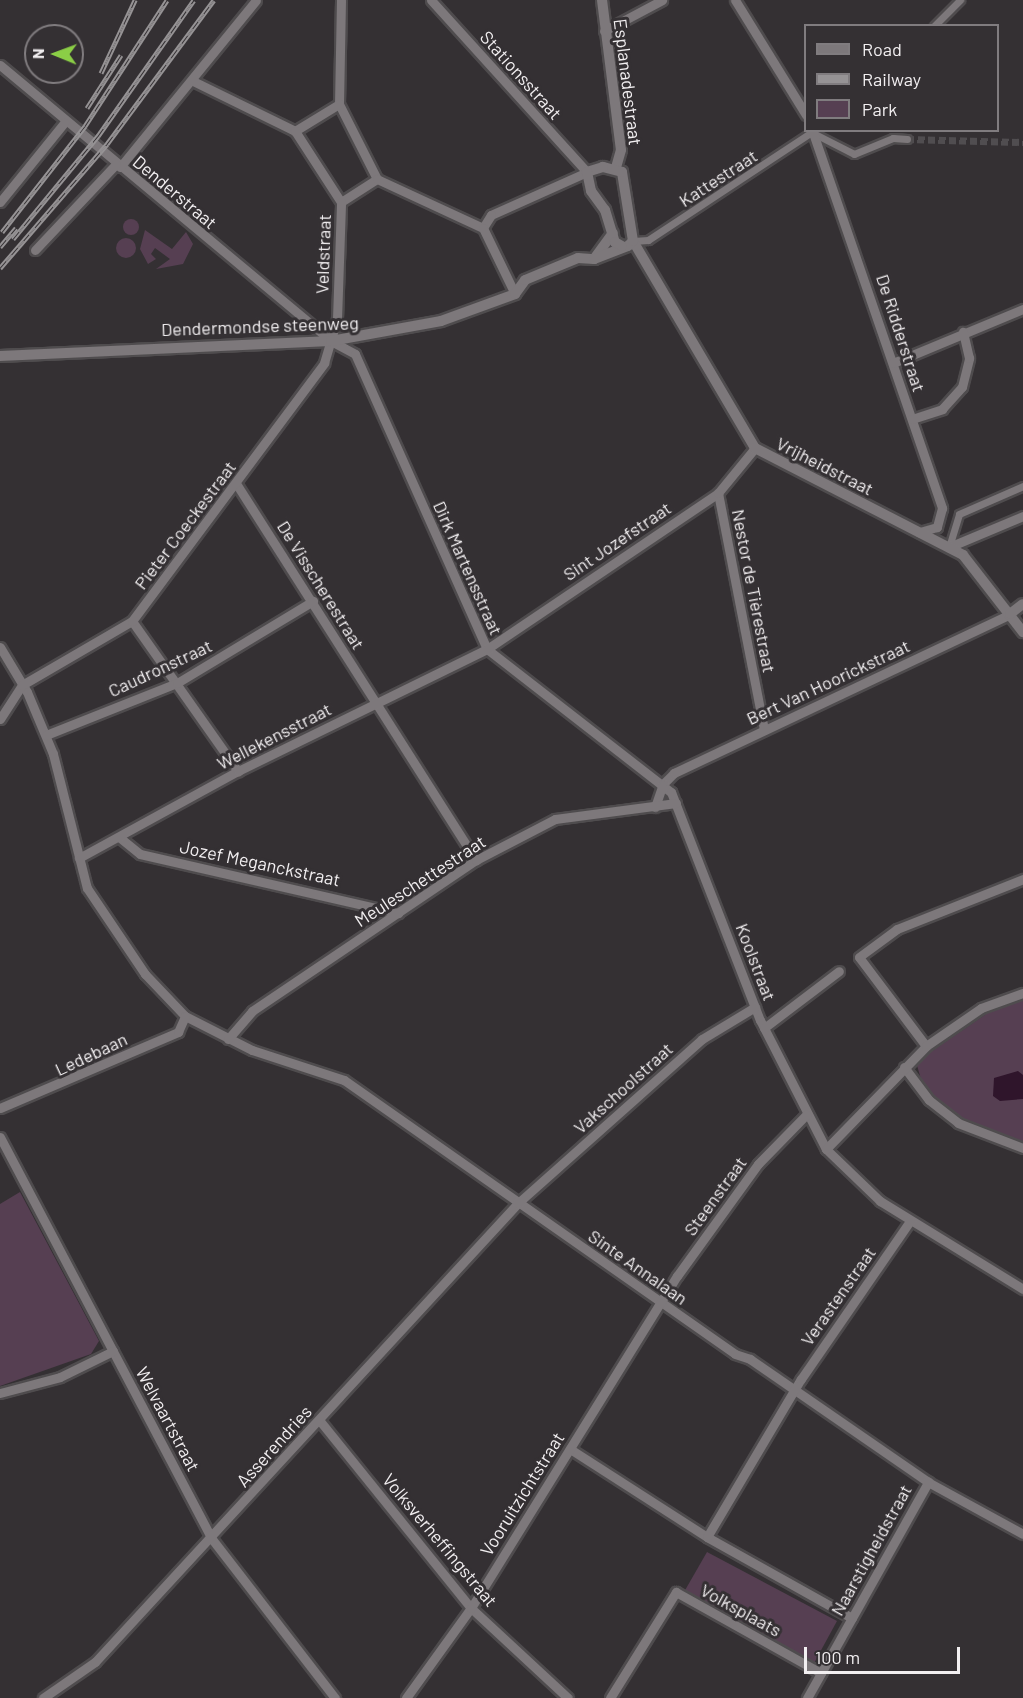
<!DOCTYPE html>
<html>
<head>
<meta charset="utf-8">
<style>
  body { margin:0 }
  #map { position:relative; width:1023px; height:1698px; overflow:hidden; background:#343033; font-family:Barlow,sans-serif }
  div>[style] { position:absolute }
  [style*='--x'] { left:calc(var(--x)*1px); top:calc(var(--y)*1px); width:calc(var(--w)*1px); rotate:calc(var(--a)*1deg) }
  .green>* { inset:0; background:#563f52 }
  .round { border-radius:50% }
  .water>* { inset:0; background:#2f152b }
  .pedestrian-tunnel>* { height:7px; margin-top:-3.5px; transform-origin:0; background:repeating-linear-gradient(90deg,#504d50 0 7px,transparent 0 10.5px) }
  .roads { filter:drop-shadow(2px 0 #4f4c4e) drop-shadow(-2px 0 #4f4c4e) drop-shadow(0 2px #4f4c4e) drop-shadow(0 -2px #4f4c4e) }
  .pedestrian>* { height:7px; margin:-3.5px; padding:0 3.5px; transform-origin:3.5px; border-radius:3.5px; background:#7d787b }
  .minor>* { height:9px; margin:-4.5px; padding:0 4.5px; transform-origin:4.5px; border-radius:4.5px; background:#7d787b }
  .tertiary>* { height:10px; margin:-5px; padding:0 5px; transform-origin:5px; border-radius:5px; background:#7d787b }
  .rail>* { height:5px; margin-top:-2.5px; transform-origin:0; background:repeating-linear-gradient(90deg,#343033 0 9px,#969395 0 18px); box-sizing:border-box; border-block:2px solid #969395 }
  span { translate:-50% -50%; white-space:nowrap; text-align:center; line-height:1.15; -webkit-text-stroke:6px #343033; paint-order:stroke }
  .street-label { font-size:18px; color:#f2eff1 }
  .legend { position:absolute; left:804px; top:24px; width:195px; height:108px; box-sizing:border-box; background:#343033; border:2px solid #807c7f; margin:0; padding:8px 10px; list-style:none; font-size:18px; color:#f2eff1 }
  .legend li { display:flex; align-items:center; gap:12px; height:30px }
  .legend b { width:30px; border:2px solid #807c7f }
  .north { position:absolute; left:24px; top:24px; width:60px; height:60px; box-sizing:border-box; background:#343033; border:2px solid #807c7f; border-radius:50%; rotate:271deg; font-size:16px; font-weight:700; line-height:24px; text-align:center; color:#f2eff1 }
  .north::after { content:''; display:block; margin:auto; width:21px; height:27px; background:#8bce46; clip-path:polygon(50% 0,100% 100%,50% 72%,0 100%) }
  .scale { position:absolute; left:804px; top:1647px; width:156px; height:27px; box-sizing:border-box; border:3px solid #f2eff1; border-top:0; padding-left:8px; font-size:18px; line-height:21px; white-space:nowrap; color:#f2eff1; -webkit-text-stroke:4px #343033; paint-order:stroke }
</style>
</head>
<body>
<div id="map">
  <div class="green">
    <div class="round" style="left:123px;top:219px;width:16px;height:16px"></div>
    <div style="clip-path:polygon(145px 230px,172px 249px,186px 232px,193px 244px,183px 264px,156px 269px,170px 259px,155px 248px,151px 254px,156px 259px,148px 264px,140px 249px)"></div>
    <div class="round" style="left:116px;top:238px;width:20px;height:20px"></div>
    <div style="clip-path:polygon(1023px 1000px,1023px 1142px,973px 1125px,942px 1106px,923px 1086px,916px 1062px,989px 1012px)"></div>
    <div style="clip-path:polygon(20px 1192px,99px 1341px,91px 1354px,0 1386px,0 1204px)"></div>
    <div style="clip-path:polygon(707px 1552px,837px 1621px,813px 1665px,684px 1592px)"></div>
  </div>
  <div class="water">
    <div style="clip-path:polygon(1018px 1071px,1023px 1075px,1023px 1099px,1000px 1101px,993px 1096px,994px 1078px)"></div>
  </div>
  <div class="pedestrian-tunnel">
    <div style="--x:907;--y:139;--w:116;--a:1.5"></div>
  </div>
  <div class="roads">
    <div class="pedestrian">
      <div style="--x:934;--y:26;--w:37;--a:-45"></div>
      <div style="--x:813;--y:133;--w:46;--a:27.1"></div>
      <div style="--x:854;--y:154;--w:42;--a:-22.3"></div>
      <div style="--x:893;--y:138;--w:14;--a:4"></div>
      <div style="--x:633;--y:241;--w:15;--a:-4"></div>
      <div style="--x:648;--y:240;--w:200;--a:-33.4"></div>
      <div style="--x:949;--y:547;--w:34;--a:-73"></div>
      <div style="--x:959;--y:514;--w:70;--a:-23.6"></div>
    </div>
    <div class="minor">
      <div style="--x:341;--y:0;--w:104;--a:91.1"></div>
      <div style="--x:339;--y:104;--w:84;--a:63.1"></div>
      <div style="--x:431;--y:0;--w:232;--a:47.8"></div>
      <div style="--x:587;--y:172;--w:105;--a:155.9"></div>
      <div style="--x:491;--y:215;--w:15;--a:122"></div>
      <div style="--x:735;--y:0;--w:135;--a:58.3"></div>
      <div style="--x:604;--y:31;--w:66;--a:-28.1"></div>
      <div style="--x:0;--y:65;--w:431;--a:39.8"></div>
      <div style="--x:331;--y:341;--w:27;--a:28"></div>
      <div style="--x:355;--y:354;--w:323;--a:65.9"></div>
      <div style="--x:487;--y:649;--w:233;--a:37.9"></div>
      <div style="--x:671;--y:792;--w:245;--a:68.7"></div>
      <div style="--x:760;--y:1020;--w:145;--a:62.9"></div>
      <div style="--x:826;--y:1149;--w:75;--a:43.9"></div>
      <div style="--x:880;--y:1201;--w:168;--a:31.6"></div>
      <div style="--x:193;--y:81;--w:114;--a:26.1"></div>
      <div style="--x:339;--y:104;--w:52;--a:148.5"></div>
      <div style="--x:295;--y:131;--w:85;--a:57.1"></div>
      <div style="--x:341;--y:202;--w:43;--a:-32.6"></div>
      <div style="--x:812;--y:130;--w:400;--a:71"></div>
      <div style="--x:942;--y:508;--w:20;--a:105"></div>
      <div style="--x:937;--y:527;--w:19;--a:164"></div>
      <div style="--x:120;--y:167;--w:215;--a:-50.8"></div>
      <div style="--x:377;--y:179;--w:117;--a:24.8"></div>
      <div style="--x:483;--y:228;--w:73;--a:64.1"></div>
      <div style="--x:0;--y:202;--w:102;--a:-51"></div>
      <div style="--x:35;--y:250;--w:118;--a:-46.7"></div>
      <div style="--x:893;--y:363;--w:141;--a:-22.6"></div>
      <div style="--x:912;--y:419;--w:32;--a:-18"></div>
      <div style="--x:942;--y:409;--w:30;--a:-48"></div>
      <div style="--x:962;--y:387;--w:30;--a:-76"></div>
      <div style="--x:969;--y:358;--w:27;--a:-103"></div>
      <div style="--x:237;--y:485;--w:445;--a:57.5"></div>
      <div style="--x:718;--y:493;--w:241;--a:79"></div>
      <div style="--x:949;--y:547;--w:80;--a:-22.7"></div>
      <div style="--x:132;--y:621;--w:184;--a:54.8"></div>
      <div style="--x:0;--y:647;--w:52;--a:59"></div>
      <div style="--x:27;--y:692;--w:67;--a:67.2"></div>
      <div style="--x:53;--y:754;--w:138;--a:75.8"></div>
      <div style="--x:87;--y:888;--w:104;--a:56"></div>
      <div style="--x:145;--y:974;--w:58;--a:46.4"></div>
      <div style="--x:185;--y:1016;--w:75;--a:26.9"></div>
      <div style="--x:252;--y:1050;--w:97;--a:18.1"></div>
      <div style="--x:344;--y:1080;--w:477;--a:35"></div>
      <div style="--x:735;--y:1354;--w:16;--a:18"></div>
      <div style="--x:750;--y:1359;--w:216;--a:34.6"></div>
      <div style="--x:928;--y:1482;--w:108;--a:28.7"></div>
      <div style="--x:0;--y:719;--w:40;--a:-57.1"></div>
      <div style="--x:22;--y:685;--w:127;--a:-30.2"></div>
      <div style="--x:132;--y:621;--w:322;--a:-53.3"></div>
      <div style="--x:324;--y:363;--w:46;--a:-73.5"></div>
      <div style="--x:337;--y:319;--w:117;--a:-88"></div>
      <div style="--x:46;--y:735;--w:141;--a:-21.7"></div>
      <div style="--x:177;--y:683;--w:159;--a:-31.1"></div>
      <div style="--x:663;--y:784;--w:16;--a:-45"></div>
      <div style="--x:674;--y:773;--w:372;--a:-25.3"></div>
      <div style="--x:655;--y:807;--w:24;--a:-71"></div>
      <div style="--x:119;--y:837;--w:27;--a:39"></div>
      <div style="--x:140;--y:854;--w:265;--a:12.9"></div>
      <div style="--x:79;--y:858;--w:181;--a:-28.7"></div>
      <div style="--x:238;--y:771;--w:277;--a:-26.1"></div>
      <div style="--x:487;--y:649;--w:279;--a:-34"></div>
      <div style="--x:718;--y:493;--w:58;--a:-50.6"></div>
      <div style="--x:764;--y:1028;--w:94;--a:-37.2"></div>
      <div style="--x:228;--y:1039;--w:37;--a:-49"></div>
      <div style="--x:252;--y:1011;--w:270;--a:-34"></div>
      <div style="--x:476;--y:860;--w:89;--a:-27.4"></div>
      <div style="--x:555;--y:819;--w:122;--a:-7.5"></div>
      <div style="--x:926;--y:1046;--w:111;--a:-127"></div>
      <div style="--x:859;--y:957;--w:47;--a:-36.4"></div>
      <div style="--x:897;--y:929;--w:136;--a:-21.6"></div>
      <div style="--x:904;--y:1067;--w:41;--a:52.9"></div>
      <div style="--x:929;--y:1100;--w:37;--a:38"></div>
      <div style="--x:958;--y:1123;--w:70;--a:21"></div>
      <div style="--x:0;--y:1108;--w:194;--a:-23.1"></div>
      <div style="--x:178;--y:1032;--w:17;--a:-66"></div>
      <div style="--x:0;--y:1137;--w:454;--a:62.2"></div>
      <div style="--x:212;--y:1539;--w:201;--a:52.3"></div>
      <div style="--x:826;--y:1149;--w:144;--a:-45.8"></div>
      <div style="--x:926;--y:1046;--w:67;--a:-34.6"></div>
      <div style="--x:981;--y:1008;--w:45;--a:-19.7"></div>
      <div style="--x:0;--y:1393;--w:62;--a:-14.9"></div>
      <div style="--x:60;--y:1377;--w:59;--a:-26.1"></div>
      <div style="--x:320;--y:1421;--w:240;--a:51.1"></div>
      <div style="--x:471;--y:1608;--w:132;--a:42.9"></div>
      <div style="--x:570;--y:1449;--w:163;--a:32.7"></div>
      <div style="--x:707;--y:1537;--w:166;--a:29.2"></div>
      <div style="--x:707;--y:1537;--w:184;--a:-59.3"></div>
      <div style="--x:801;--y:1379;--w:192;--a:-55.4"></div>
      <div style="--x:43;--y:1698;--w:63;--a:-34.7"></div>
      <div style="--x:95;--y:1662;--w:624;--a:-47.34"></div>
      <div style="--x:518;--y:1203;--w:246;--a:-41.7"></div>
      <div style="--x:702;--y:1039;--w:62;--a:-31.1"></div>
      <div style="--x:406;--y:1698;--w:111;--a:-54.2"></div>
      <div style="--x:471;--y:1608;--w:391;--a:-58.2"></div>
      <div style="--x:677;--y:1276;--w:138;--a:-54.1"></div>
      <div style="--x:758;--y:1164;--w:69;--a:-45.6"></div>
      <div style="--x:610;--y:1698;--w:125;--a:-58.1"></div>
      <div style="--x:676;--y:1592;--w:166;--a:29.2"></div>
      <div style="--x:807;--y:1698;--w:248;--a:-60.7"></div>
    </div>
    <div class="tertiary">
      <div style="--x:602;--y:0;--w:151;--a:82.8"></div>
      <div style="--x:621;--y:150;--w:18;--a:106"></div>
      <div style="--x:633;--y:241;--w:240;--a:59.5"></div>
      <div style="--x:755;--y:448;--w:234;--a:27.2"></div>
      <div style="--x:963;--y:555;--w:98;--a:52.1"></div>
      <div style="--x:594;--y:259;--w:32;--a:-54"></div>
      <div style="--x:0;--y:356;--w:331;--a:-2.6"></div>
      <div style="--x:331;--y:341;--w:112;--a:-10.3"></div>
      <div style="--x:441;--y:321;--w:79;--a:-20"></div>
      <div style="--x:515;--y:294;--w:17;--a:-54"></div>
      <div style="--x:525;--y:280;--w:57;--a:-22.5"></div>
      <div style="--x:578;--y:258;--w:16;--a:4"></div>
      <div style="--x:594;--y:259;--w:36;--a:-21"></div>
      <div style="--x:628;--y:246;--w:7;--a:-45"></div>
      <div style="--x:633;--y:241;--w:70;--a:-99.1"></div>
      <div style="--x:622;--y:172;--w:20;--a:-165"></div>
      <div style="--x:603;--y:167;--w:17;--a:163"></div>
      <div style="--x:587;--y:172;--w:19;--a:78"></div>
      <div style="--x:591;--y:191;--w:24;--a:54"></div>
      <div style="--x:605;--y:210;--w:34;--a:73"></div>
      <div style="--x:615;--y:242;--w:8;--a:30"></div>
      <div style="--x:1010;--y:614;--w:16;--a:-38"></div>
    </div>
  </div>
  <div class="rail">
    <div style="--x:101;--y:73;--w:81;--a:-65"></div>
    <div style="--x:87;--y:108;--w:63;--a:-57.3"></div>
    <div style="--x:2;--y:232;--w:135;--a:-51.9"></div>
    <div style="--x:85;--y:126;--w:150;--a:-56.9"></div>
    <div style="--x:13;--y:239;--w:134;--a:-50.5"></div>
    <div style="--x:98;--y:136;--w:166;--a:-54.8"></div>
    <div style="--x:0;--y:247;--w:25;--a:-50"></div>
    <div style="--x:0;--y:268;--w:164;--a:-49.2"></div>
    <div style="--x:107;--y:144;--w:179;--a:-53.4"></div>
  </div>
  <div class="street-label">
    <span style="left:521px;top:75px;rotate:48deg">Stationsstraat</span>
    <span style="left:628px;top:82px;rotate:83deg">Esplanadestraat</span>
    <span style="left:718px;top:178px;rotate:-33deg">Kattestraat</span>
    <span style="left:175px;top:192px;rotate:40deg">Denderstraat</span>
    <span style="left:323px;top:254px;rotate:-88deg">Veldstraat</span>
    <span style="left:260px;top:326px;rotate:-2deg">Dendermondse steenweg</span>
    <span style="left:901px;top:333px;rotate:72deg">De Ridderstraat</span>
    <span style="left:825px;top:466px;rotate:27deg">Vrijheidstraat</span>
    <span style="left:185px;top:525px;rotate:-53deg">Pieter Coeckestraat</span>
    <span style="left:617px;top:541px;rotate:-34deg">Sint Jozefstraat</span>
    <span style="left:468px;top:568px;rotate:66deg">Dirk Martensstraat</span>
    <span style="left:321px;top:585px;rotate:58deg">De Visscherestraat</span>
    <span style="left:754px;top:591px;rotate:79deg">Nestor de Tièrestraat</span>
    <span style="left:160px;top:668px;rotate:-25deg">Caudronstraat</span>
    <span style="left:828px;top:682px;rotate:-25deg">Bert Van Hoorickstraat</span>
    <span style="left:274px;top:736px;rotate:-27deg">Wellekensstraat</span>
    <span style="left:260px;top:863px;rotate:12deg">Jozef Meganckstraat</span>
    <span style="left:420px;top:881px;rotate:-33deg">Meuleschettestraat</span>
    <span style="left:756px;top:962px;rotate:69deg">Koolstraat</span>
    <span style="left:91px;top:1054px;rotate:-25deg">Ledebaan</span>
    <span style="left:623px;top:1088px;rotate:-42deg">Vakschoolstraat</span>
    <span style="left:715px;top:1196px;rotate:-54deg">Steenstraat</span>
    <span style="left:638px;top:1267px;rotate:35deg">Sinte Annalaan</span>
    <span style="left:838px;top:1296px;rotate:-55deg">Verastenstraat</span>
    <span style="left:168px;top:1419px;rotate:62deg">Welvaartstraat</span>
    <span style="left:274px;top:1446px;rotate:-48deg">Asserendries</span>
    <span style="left:522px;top:1494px;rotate:-58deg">Vooruitzichtstraat</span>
    <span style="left:440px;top:1540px;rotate:50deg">Volksverheffingstraat</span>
    <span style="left:871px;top:1550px;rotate:-61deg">Naarstigheidstraat</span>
    <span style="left:741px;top:1610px;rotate:29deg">Volksplaats</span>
  </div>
  <ul class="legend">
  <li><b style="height:8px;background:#7d787b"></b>Road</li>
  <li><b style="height:8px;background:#969395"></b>Railway</li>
  <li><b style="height:16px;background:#563f52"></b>Park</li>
  </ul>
  <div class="north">N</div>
  <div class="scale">100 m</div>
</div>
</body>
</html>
